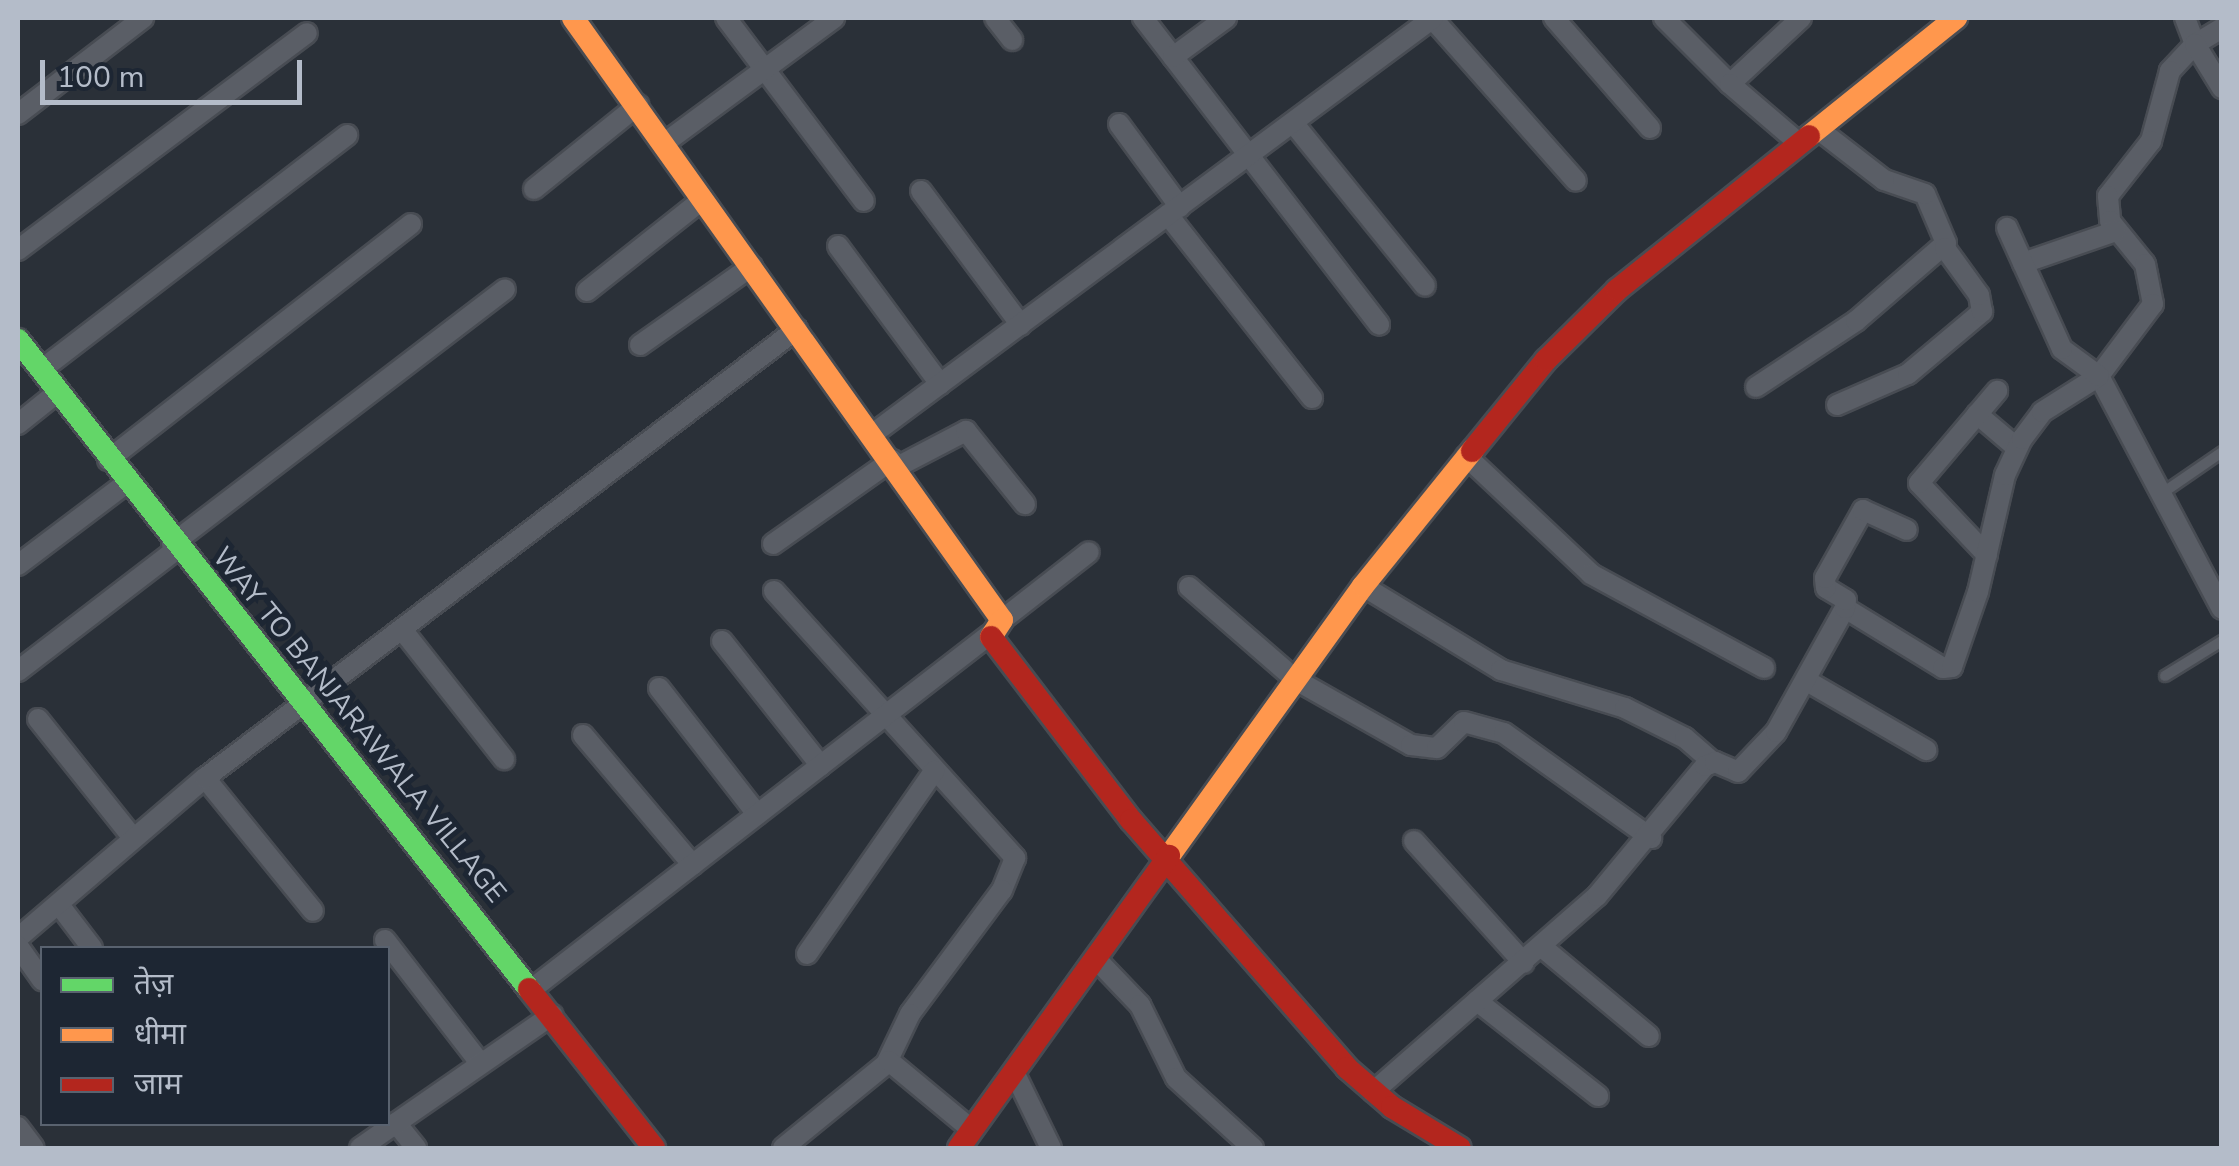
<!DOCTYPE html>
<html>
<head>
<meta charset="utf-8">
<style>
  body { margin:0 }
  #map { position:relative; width:2239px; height:1166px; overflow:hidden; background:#2a3038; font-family:"Nunito Sans","Noto Sans Devanagari",sans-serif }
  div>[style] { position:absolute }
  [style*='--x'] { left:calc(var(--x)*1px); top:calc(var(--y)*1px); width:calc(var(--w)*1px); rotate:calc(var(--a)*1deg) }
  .roads { filter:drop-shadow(2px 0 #484c53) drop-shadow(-2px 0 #484c53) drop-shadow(0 2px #484c53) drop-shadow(0 -2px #484c53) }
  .lane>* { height:10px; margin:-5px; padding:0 5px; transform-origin:5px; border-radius:5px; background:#5a5e66 }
  .street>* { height:20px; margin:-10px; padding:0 10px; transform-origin:10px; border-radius:10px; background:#5a5e66 }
  .fast>* { height:22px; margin:-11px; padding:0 11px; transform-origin:11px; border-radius:11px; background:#63d668 }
  .slow>* { height:22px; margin:-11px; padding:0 11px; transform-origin:11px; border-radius:11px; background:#ff974d }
  .jam>* { height:22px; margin:-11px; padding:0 11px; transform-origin:11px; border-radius:11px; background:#b3261e }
  span { translate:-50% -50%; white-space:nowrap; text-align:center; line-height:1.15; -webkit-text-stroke:10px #1d2633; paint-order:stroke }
  .street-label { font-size:28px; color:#b4bcc9 }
  .frame { position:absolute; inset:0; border:20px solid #b4bcc9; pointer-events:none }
  .legend { position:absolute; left:40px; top:946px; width:350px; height:180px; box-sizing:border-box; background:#1d2633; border:2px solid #59626f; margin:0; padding:12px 18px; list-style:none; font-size:30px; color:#b4bcc9 }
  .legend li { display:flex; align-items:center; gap:20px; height:50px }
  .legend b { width:50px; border:2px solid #59626f }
  .scale { position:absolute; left:40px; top:60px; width:262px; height:45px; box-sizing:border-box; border:5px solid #b4bcc9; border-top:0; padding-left:12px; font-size:30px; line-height:35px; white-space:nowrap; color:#b4bcc9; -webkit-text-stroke:8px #1d2633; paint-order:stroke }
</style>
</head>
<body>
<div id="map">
  <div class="roads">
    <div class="lane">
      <div style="--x:2161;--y:494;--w:74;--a:-34.5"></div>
      <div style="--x:2165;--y:676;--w:67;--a:-31.6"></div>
    </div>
    <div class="street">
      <div style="--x:726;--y:18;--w:229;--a:53"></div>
      <div style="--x:995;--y:18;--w:28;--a:52"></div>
      <div style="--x:1143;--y:18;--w:387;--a:52.4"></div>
      <div style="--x:1432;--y:18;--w:217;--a:48.5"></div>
      <div style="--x:1554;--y:18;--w:146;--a:48.9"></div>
      <div style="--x:1664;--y:18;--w:93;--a:45"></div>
      <div style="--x:1730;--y:84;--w:97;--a:-42.9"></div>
      <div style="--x:2185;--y:18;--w:28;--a:69"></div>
      <div style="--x:2195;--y:44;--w:37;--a:133"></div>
      <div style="--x:2170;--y:71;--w:73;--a:105.2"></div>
      <div style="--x:2151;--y:141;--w:70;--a:128"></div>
      <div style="--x:2108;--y:196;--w:25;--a:85"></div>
      <div style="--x:2110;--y:221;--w:55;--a:50.9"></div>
      <div style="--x:2145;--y:264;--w:41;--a:78.7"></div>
      <div style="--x:2153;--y:304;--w:90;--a:126.9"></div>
      <div style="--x:2099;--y:376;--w:263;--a:62.2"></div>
      <div style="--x:2222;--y:28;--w:31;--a:149"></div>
      <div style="--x:2195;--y:44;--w:52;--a:58.5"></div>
      <div style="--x:1173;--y:57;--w:66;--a:-36.3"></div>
      <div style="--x:1730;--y:84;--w:92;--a:40.6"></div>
      <div style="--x:18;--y:114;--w:158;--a:-37.5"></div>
      <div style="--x:1119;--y:124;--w:103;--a:53.7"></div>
      <div style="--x:1294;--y:124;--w:208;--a:51"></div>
      <div style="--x:666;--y:142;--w:209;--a:-36.4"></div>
      <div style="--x:534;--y:189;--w:134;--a:-38.9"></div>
      <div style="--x:921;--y:191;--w:167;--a:53.3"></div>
      <div style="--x:1168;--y:215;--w:233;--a:51.8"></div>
      <div style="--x:838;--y:246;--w:172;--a:53.5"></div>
      <div style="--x:18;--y:250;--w:361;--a:-36.9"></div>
      <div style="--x:2023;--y:263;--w:98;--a:-19"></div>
      <div style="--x:587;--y:291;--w:148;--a:-38.4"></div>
      <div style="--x:640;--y:345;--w:137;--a:-35.2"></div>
      <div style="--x:41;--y:370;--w:386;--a:-37.5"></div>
      <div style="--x:1756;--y:387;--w:120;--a:-33.4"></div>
      <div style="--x:1856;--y:321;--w:119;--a:-40.9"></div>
      <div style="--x:1946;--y:243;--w:53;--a:-113.2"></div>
      <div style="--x:1925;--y:194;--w:43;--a:-161.1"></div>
      <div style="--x:1884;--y:180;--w:83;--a:-142.3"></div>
      <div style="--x:1837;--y:405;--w:77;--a:-23.6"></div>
      <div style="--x:1908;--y:374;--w:97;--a:-40"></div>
      <div style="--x:1982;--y:312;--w:17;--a:-100"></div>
      <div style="--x:1979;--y:295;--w:58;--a:-125.9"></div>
      <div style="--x:1977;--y:414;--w:52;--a:40.4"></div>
      <div style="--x:18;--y:424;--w:51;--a:-38.7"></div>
      <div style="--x:874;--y:433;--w:696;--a:-36.59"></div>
      <div style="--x:1466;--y:456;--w:172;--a:43.3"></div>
      <div style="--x:1591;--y:574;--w:197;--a:28.5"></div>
      <div style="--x:108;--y:460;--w:384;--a:-37.9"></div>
      <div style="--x:897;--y:467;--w:78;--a:-27.6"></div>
      <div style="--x:966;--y:431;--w:94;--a:51.1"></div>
      <div style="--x:172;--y:544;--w:419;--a:-37.4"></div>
      <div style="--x:773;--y:544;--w:146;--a:-35.2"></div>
      <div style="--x:1987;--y:555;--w:99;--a:-133.4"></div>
      <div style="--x:1919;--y:483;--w:121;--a:-49.7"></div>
      <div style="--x:18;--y:565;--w:134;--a:-37.1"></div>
      <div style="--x:1363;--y:586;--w:162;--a:31.3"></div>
      <div style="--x:1501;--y:670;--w:130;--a:17"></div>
      <div style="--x:1625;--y:708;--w:67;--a:26.6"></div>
      <div style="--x:1685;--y:738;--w:37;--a:41"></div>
      <div style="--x:1189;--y:587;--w:142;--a:41"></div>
      <div style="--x:1296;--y:680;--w:132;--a:29.5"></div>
      <div style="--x:1411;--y:745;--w:26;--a:7"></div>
      <div style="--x:1437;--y:748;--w:37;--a:-44"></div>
      <div style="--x:1464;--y:722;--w:41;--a:15.4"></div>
      <div style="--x:1504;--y:733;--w:181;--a:35.5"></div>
      <div style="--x:774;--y:591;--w:360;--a:47.9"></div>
      <div style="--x:1015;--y:858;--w:35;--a:112"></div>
      <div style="--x:1002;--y:890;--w:154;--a:126.6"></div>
      <div style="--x:910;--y:1014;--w:55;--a:115.6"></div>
      <div style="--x:886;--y:1064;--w:133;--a:140.8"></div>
      <div style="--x:1845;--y:608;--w:115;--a:31.5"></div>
      <div style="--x:1943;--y:668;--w:9;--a:-6"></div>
      <div style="--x:1952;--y:667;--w:79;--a:-70.9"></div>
      <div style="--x:1978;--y:592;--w:120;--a:-77"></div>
      <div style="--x:2005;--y:475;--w:40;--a:-65"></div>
      <div style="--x:2022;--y:439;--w:34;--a:-53"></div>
      <div style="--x:2042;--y:412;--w:67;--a:-32.3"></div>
      <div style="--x:2099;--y:376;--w:46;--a:-143.9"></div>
      <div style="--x:2062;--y:349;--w:133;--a:-114.4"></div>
      <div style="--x:1002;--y:620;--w:110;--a:-38"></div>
      <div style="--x:404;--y:632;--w:162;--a:51.8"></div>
      <div style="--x:722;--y:641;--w:159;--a:51.6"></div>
      <div style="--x:18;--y:671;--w:200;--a:-37.5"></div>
      <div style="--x:1807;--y:681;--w:138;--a:30.1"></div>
      <div style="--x:659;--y:688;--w:160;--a:52.1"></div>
      <div style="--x:38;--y:719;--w:152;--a:51.4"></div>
      <div style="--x:583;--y:735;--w:170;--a:49.8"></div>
      <div style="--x:205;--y:778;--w:171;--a:50.9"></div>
      <div style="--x:1414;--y:841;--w:164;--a:48"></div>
      <div style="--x:60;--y:906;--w:53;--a:52.7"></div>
      <div style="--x:18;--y:938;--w:246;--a:-40.6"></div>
      <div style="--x:205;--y:778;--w:743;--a:-37.18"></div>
      <div style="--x:385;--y:940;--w:155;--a:52.3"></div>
      <div style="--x:18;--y:946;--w:42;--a:54.8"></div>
      <div style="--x:1542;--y:947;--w:139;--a:39.8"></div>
      <div style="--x:807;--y:954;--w:223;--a:-55.2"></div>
      <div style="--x:1096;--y:959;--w:64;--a:46.3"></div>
      <div style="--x:1140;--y:1005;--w:81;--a:63.7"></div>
      <div style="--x:1176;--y:1078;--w:104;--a:42.3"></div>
      <div style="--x:532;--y:989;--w:578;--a:-37.76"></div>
      <div style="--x:1477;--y:1001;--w:154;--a:38.1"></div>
      <div style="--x:889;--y:1061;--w:108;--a:39.7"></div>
      <div style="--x:1016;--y:1076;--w:80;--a:64.1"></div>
      <div style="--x:1373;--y:1092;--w:298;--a:-41.2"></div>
      <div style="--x:1597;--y:896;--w:169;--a:-50.3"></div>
      <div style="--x:1705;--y:766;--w:11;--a:-22"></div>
      <div style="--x:1715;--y:762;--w:25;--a:23"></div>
      <div style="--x:1738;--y:772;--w:55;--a:-46.5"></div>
      <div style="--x:1776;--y:732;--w:142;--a:-60.9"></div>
      <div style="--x:1845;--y:608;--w:8;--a:-83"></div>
      <div style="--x:1846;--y:600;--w:23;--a:-149"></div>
      <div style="--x:1826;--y:588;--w:10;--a:-96"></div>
      <div style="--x:1825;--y:578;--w:78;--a:-60.8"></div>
      <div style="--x:1863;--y:510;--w:48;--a:24.4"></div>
      <div style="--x:396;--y:1123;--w:32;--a:51"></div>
      <div style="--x:18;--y:1127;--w:26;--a:53"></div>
      <div style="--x:360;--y:1148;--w:234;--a:-34.7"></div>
    </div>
    <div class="fast">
      <div style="--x:18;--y:340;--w:826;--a:51.78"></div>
    </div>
    <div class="slow">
      <div style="--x:573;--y:18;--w:739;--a:54.53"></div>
      <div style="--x:1002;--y:620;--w:20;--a:123"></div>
      <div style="--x:1809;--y:136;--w:189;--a:-38.8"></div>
      <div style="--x:1169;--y:856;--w:332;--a:-54.3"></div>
      <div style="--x:1363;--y:586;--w:174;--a:-51.1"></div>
    </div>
    <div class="jam">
      <div style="--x:1472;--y:451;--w:117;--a:-50.9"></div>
      <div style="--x:1546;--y:360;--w:100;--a:-44.6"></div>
      <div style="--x:1617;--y:290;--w:246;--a:-38.7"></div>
      <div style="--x:991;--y:637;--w:230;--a:52.6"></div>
      <div style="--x:1131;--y:820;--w:329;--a:48.9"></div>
      <div style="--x:1347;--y:1068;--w:60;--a:40.9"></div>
      <div style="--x:1392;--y:1107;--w:79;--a:31.1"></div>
      <div style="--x:529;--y:989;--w:202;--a:51.8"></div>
      <div style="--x:959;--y:1148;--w:360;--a:-54.3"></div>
    </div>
  </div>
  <div class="street-label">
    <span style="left:359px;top:725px;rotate:51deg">WAY TO BANJARAWALA VILLAGE</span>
  </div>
  <div class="frame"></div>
  <ul class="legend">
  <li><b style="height:12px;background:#63d668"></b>तेज़</li>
  <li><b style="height:12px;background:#ff974d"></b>धीमा</li>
  <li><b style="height:12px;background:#b3261e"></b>जाम</li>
  </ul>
  <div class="scale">100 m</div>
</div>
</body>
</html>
